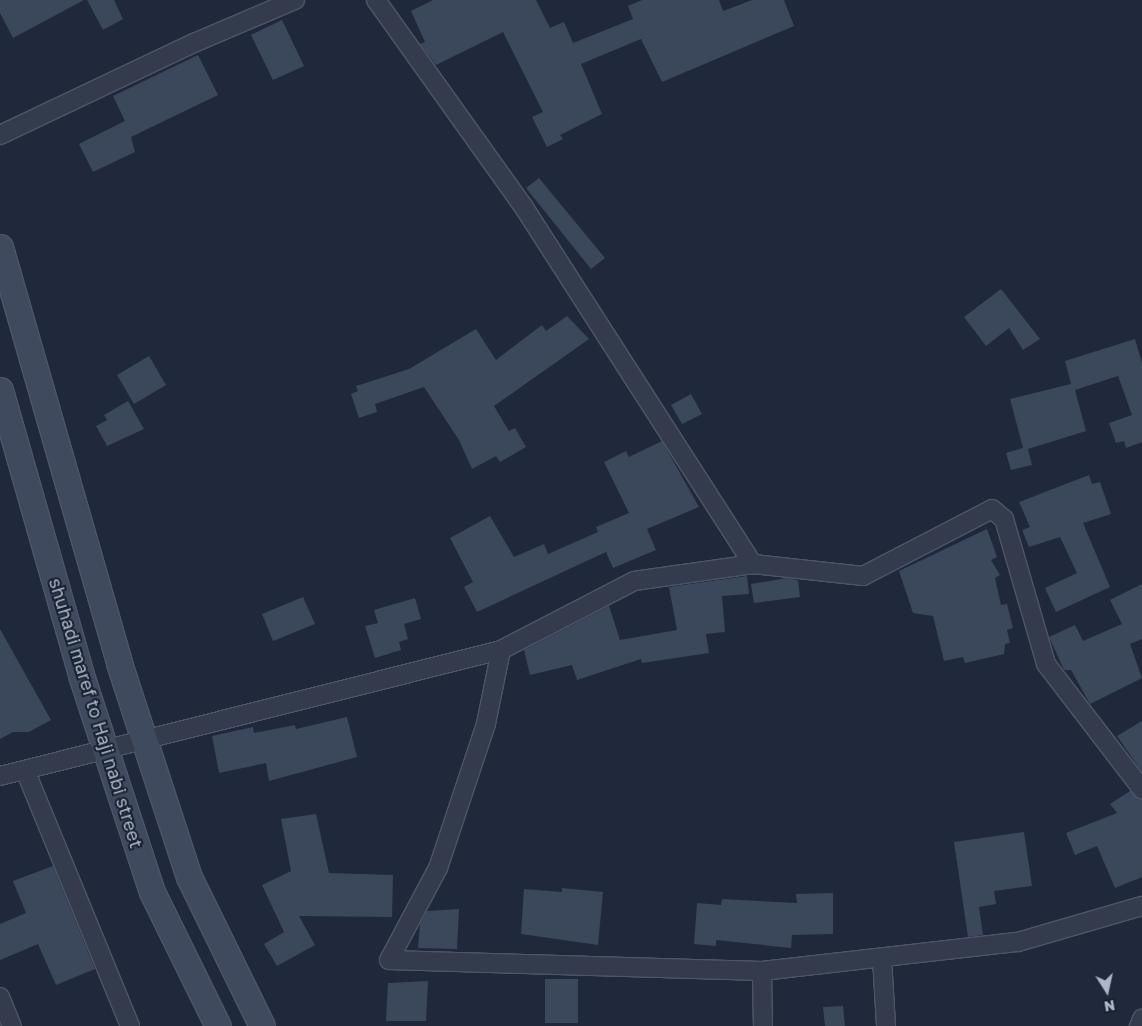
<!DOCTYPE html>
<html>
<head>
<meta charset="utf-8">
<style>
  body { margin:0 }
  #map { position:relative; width:1142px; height:1026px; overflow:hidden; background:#1f293b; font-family:"Golos Text",sans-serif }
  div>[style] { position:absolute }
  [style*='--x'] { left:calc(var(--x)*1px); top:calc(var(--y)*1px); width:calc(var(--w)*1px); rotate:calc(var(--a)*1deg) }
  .building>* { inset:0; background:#3b475b }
  .roads { filter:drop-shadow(1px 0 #4e5666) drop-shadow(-1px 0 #4e5666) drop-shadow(0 1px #4e5666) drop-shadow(0 -1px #4e5666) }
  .street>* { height:18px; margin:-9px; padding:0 9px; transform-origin:9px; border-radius:9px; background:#333b4c }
  .secondary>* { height:25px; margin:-12.5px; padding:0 12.5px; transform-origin:12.5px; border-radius:12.5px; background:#404a5f }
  span { translate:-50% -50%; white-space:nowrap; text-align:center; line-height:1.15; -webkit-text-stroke:4px #182130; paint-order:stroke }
  .street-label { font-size:18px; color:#aeb6c8 }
  .north { position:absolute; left:1082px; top:966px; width:50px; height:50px; -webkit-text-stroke:4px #182130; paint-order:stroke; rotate:170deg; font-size:14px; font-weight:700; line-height:20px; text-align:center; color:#aeb6c8 }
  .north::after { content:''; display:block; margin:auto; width:18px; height:22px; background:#aeb6c8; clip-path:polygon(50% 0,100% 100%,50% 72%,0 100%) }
</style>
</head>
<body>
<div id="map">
  <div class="building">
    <div style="clip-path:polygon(0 0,84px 0,13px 38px,0 13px)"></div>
    <div style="clip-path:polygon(87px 0,114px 0,123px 19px,103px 30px)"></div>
    <div style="clip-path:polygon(433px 0,536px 0,550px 28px,564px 22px,573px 43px,633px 19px,628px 6px,642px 0,719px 0,723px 11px,752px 0,784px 0,794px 26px,662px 82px,641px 39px,581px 64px,602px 114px,560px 135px,563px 139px,547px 147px,532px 117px,543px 112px,503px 32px,436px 65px,420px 44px,425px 42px,411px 11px)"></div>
    <div style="clip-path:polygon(282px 20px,304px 66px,273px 80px,251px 35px)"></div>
    <div style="clip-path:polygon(198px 55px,218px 95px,131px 137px,135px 152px,93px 172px,79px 144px,125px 121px,113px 96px)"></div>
    <div style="clip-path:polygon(539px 178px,605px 258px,591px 269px,526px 188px)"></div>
    <div style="clip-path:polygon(1001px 289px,1040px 339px,1023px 350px,1009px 328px,986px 346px,964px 317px)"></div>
    <div style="clip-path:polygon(567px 316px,589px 339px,494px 406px,509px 431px,515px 428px,526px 447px,500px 462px,496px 456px,472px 469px,459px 440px,424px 387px,375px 404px,377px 412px,359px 418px,351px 394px,358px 391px,356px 386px,409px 369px,476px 329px,496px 360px,542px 325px,546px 331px)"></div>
    <div style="clip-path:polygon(1135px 339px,1142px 363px,1142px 442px,1126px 448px,1124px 441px,1116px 443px,1109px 423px,1132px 415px,1118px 376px,1075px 390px,1086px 431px,1028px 449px,1032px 465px,1011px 470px,1006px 453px,1023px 448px,1010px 399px,1071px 384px,1065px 361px)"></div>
    <div style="clip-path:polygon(149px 356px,166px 385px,134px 404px,117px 375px)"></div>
    <div style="clip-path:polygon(691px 394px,702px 414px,682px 424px,671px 405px)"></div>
    <div style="clip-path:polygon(128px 401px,144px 429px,107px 446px,96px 426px,107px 420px,104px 415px)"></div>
    <div style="clip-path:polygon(662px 441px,699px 507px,647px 529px,656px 550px,613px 568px,606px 552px,477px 612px,464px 587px,473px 582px,450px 538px,490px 516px,514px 557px,544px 544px,548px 554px,598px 532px,596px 527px,629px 513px,604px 462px,626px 451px,629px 457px)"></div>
    <div style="clip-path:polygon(1089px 475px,1092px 484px,1100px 482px,1111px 514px,1083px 523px,1110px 587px,1056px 612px,1045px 588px,1077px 573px,1060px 537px,1029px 547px,1022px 530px,1030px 527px,1019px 502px)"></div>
    <div style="clip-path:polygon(987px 529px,997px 557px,991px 560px,1000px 575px,995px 578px,1001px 605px,1007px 604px,1013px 628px,1007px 630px,1010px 643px,1005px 644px,1004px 654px,965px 663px,963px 657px,944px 661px,933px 616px,913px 613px,899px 571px)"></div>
    <div style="clip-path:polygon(747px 576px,749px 594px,722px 596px,725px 632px,706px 634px,709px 653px,642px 663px,641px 659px,577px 680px,572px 665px,530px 675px,524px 650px,609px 606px,620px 640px,677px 630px,669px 587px)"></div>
    <div style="clip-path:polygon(787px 578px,798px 580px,800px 597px,754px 603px,751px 584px)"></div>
    <div style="clip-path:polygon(1142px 584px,1142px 639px,1130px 644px,1142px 678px,1090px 704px,1071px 670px,1064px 670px,1049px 637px,1075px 625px,1083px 641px,1122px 624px,1110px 600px)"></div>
    <div style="clip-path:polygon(303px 597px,315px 624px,273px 641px,262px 614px)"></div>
    <div style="clip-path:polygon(415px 598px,421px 619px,404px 624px,408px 639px,399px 642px,401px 650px,375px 658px,365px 626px,378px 623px,374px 610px)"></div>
    <div style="clip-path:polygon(0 629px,51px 720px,29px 732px,13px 732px,0 739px)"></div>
    <div style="clip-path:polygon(347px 717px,357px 757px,269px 781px,266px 763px,219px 773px,212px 736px,253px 727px,254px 733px,295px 725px,296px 729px)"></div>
    <div style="clip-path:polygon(1142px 721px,1142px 772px,1117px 736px)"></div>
    <div style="clip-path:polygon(1130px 791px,1142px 799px,1142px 877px,1115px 888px,1097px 846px,1075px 855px,1066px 833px,1117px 813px,1110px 804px)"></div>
    <div style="clip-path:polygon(316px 814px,329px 873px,393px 875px,392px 917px,299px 916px,315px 945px,277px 966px,264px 944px,284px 932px,262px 885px,291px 871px,281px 819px)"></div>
    <div style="clip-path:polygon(1024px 832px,1032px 886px,994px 891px,996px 904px,979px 907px,983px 935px,968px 937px,954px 842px)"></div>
    <div style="clip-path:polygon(53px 866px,95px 969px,56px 985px,38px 944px,0 960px,0 924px,26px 913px,13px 881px)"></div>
    <div style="clip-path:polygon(562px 888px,603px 892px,598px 945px,521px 934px,524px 889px,562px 892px)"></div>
    <div style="clip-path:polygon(833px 893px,833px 934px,792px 935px,791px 948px,716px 940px,716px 946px,694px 944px,697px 903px,721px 905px,722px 899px,797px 903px,796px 894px)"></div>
    <div style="clip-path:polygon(459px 909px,457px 949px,418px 948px,420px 924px,427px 911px)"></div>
    <div style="clip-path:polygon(545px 979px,578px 979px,578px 1023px,545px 1023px)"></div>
    <div style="clip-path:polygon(428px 981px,426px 1021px,386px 1021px,388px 983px)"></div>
    <div style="clip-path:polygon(843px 1006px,845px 1026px,825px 1026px,823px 1007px)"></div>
  </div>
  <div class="roads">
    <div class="street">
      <div style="--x:376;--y:0;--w:253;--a:54.5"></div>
      <div style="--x:523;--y:206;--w:426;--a:57.3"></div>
      <div style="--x:753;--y:564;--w:111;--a:6.2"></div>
      <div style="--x:863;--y:576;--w:145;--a:-27.4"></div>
      <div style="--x:992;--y:509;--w:16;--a:40"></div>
      <div style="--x:1004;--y:519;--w:151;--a:73.8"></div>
      <div style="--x:1046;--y:664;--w:158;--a:52.5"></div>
      <div style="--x:0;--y:135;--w:215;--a:-25.4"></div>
      <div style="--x:194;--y:43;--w:110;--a:-23.1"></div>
      <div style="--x:501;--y:650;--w:76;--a:101.5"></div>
      <div style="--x:486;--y:724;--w:152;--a:108.4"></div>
      <div style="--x:438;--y:868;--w:104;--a:118"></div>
      <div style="--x:389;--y:960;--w:373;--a:1.7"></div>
      <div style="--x:762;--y:971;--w:258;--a:-6.5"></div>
      <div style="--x:1018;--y:942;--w:129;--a:-16.2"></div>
      <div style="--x:25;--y:770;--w:277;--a:67.7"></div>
      <div style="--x:0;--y:776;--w:517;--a:-14.12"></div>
      <div style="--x:501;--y:650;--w:150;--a:-27.4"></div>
      <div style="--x:634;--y:581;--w:120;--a:-8.1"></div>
      <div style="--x:882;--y:958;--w:68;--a:86.6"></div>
      <div style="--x:762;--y:971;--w:55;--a:89"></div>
      <div style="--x:0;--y:997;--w:31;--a:68"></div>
      <div style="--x:1139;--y:1026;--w:8;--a:-67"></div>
    </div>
    <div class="secondary">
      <div style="--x:0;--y:247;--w:433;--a:74"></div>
      <div style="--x:119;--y:663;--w:225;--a:71.9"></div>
      <div style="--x:189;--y:877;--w:166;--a:63.9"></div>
      <div style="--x:0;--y:390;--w:296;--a:74.1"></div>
      <div style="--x:81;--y:675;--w:228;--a:71.9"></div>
      <div style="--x:152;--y:892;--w:149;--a:63.8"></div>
    </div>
  </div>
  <div class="street-label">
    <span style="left:96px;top:713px;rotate:73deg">shuhadi maref to Haji nabi street</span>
  </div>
  <div class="north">N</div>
</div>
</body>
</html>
